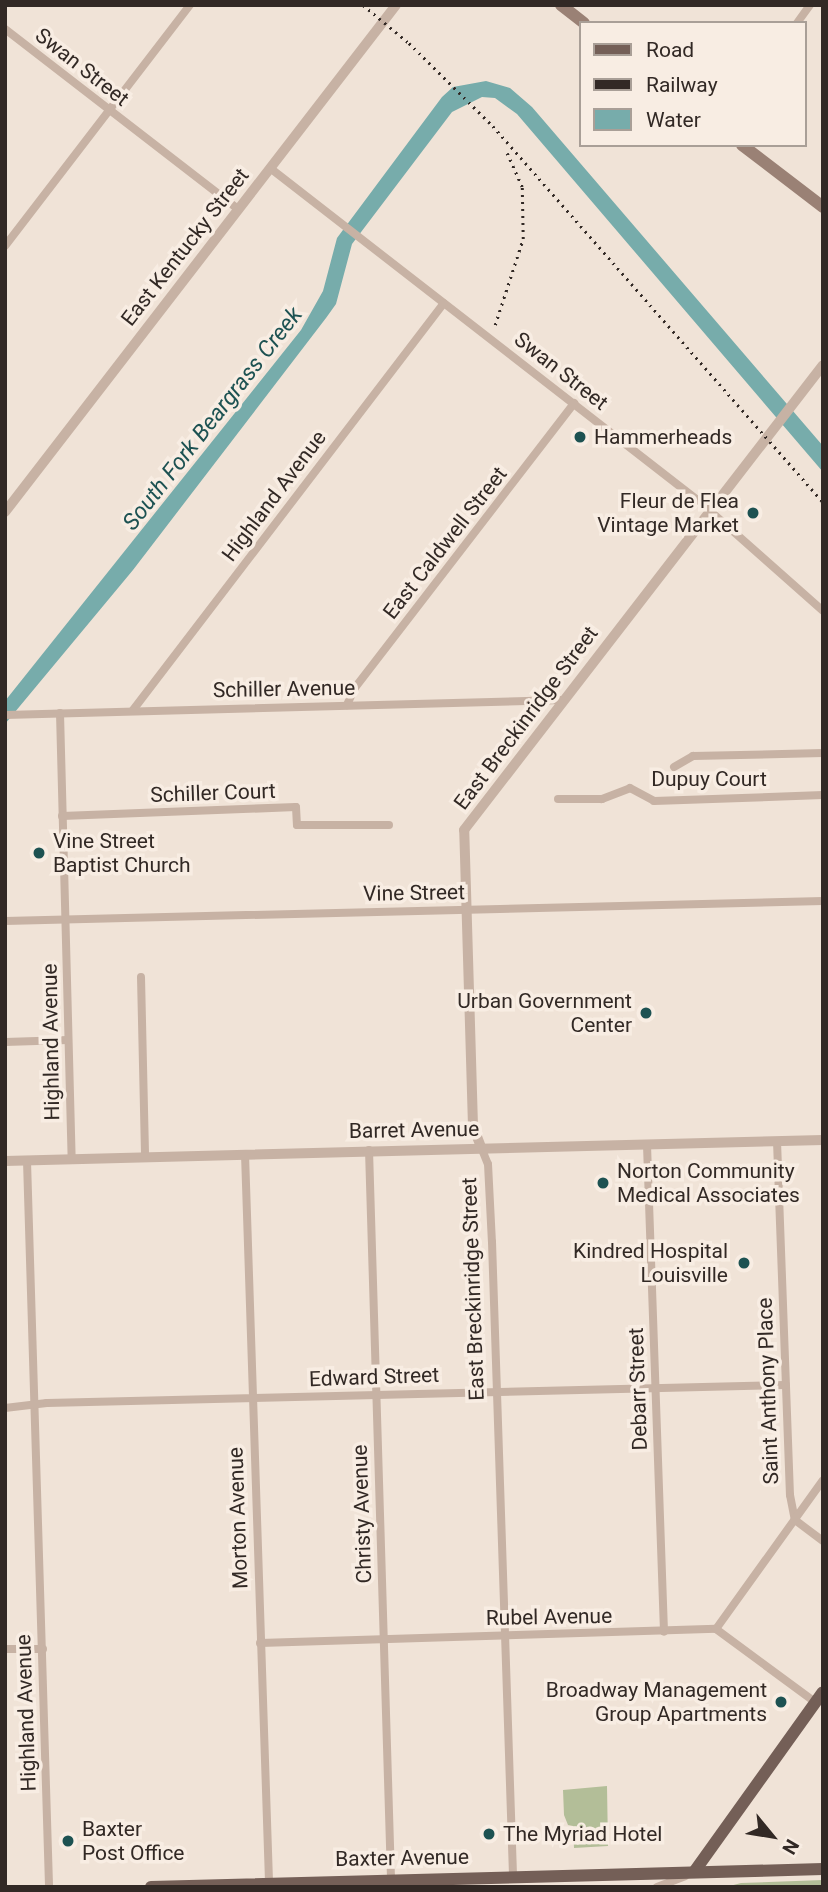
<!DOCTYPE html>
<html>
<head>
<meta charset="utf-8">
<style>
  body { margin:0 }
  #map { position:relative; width:828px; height:1892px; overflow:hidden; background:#f0e3d7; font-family:Roboto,sans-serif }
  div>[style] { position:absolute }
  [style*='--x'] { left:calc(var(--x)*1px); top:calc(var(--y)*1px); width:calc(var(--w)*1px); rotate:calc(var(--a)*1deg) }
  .green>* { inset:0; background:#b3be98 }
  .water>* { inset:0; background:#77acab }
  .minor>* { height:8px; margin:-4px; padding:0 4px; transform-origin:4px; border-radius:4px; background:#c7b2a4 }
  .tertiary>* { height:10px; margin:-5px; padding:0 5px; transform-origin:5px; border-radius:5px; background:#c7b2a4 }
  .secondary>* { height:12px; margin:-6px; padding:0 6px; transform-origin:6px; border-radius:6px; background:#9a8175 }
  .primary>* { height:12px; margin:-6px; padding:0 6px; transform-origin:6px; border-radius:6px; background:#745f57 }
  .rail>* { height:2.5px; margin-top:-1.25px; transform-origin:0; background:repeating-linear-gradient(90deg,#322925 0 2px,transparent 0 7px) }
  .dots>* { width:19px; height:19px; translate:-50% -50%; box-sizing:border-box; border:4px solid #f8ede3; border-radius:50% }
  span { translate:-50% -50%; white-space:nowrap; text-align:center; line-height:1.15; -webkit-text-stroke:7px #f8ede3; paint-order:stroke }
  .street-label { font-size:21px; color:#322925 }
  .poi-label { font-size:21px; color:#322925 }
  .left { translate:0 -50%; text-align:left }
  .right { translate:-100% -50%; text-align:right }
  .water-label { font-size:23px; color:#1d5252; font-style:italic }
  .frame { position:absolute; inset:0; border:7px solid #322925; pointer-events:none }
  .legend { position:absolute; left:579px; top:21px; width:228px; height:126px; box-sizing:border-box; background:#f8ede3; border:2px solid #a99f97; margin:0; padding:9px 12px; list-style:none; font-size:21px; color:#322925 }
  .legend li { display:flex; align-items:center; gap:14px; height:35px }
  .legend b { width:35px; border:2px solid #a99f97 }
  .north { position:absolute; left:737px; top:1801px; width:70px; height:70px; -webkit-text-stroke:5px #f8ede3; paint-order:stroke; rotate:120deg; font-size:19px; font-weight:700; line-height:28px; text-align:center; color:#322925 }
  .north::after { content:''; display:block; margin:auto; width:24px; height:32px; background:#322925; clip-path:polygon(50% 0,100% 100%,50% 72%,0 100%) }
</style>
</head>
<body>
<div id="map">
  <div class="green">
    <div style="clip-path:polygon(607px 1786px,608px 1846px,574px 1848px,573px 1826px,568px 1825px,564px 1815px,563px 1790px)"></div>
    <div style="clip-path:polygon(823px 1880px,823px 1887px,726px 1887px,741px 1883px)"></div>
  </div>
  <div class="water">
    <div style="clip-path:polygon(486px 81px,510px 88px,532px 107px,823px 446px,823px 472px,517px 114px,495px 98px,482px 97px,452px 112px,352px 244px,336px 304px,326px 318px,133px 570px,5px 724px,5px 701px,301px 330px,323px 291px,337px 238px,442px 97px,453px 87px)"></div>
  </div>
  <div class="minor">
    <div style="--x:797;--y:23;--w:22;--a:-54"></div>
    <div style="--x:5;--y:29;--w:294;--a:37.7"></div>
    <div style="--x:270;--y:168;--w:544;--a:37.84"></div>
    <div style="--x:700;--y:502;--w:164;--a:41.5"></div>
    <div style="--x:5;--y:246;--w:304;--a:-52.5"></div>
    <div style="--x:347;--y:705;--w:17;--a:-66"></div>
    <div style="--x:354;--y:689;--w:361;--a:-52.4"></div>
    <div style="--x:133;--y:710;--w:512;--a:-52.62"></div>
    <div style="--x:60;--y:713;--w:447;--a:88.5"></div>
    <div style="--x:5;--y:715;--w:558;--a:-1.54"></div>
    <div style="--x:674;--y:767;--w:22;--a:-30"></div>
    <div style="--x:693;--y:756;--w:130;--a:-1.3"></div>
    <div style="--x:558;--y:799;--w:44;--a:0"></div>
    <div style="--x:602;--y:799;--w:30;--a:-21"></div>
    <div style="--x:630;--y:788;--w:27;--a:28"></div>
    <div style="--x:654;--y:801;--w:169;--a:-2"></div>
    <div style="--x:62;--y:816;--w:234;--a:-2.2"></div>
    <div style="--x:296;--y:807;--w:18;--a:87"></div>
    <div style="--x:297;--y:825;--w:92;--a:0"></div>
    <div style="--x:5;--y:921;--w:818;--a:-1.4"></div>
    <div style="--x:141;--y:977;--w:181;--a:88.7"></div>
    <div style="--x:5;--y:1042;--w:63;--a:-1.8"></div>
    <div style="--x:777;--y:1141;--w:354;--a:87.9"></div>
    <div style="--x:790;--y:1495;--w:25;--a:79"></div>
    <div style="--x:795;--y:1520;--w:35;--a:37"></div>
    <div style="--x:647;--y:1145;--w:487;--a:88"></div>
    <div style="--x:481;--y:1147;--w:18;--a:68"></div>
    <div style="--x:488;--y:1164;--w:78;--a:87.1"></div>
    <div style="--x:492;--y:1242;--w:633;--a:88.1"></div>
    <div style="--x:369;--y:1150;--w:727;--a:88.27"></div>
    <div style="--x:245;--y:1154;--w:727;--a:88.11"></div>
    <div style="--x:27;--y:1161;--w:726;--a:88.26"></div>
    <div style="--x:5;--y:1408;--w:42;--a:-6.8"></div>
    <div style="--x:47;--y:1403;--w:739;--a:-1.4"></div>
    <div style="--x:716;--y:1629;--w:183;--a:-54.3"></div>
    <div style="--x:260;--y:1643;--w:456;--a:-1.8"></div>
    <div style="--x:716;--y:1629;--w:123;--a:36.4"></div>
    <div style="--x:5;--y:1649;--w:38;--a:0"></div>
    <div style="--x:657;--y:1887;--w:30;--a:-21"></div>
  </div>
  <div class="tertiary">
    <div style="--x:5;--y:512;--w:640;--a:-52.36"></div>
    <div style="--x:481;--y:1147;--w:22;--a:-111"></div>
    <div style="--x:473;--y:1126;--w:296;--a:-91.7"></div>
    <div style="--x:464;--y:830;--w:587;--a:-52.33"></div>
    <div style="--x:5;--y:1161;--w:818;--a:-1.47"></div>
  </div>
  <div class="secondary">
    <div style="--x:561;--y:5;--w:29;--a:38"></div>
    <div style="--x:742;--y:145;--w:102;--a:37.4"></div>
  </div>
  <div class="primary">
    <div style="--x:694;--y:1872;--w:221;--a:-54.4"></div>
    <div style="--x:151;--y:1887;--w:672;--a:-1.53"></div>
  </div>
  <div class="rail">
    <div style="--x:363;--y:5;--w:60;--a:39.6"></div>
    <div style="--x:409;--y:43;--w:118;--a:44.7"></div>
    <div style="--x:493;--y:126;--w:500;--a:48.73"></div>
    <div style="--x:495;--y:325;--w:90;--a:-72"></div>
    <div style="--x:523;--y:239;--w:52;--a:-91.1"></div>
    <div style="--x:522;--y:187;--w:37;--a:-114"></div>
  </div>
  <div class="dots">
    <div style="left:580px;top:437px;background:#1d5252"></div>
    <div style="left:753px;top:513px;background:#1d5252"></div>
    <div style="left:39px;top:853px;background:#1d5252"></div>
    <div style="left:646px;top:1013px;background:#1d5252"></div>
    <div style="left:603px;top:1183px;background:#1d5252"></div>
    <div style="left:744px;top:1263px;background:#1d5252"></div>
    <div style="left:781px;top:1702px;background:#1d5252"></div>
    <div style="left:489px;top:1834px;background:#1d5252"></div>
    <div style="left:68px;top:1841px;background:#1d5252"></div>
  </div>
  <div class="street-label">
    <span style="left:82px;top:67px;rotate:38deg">Swan Street</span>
    <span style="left:185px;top:247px;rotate:-52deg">East Kentucky Street</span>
    <span style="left:561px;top:371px;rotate:38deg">Swan Street</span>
    <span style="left:274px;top:496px;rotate:-53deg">Highland Avenue</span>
    <span style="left:445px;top:543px;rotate:-52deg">East Caldwell Street</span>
    <span style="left:284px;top:689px;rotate:-1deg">Schiller Avenue</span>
    <span style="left:526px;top:718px;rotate:-53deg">East Breckinridge Street</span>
    <span style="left:709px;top:779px">Dupuy Court</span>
    <span style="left:213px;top:793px;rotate:-2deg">Schiller Court</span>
    <span style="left:414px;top:893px;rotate:-1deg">Vine Street</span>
    <span style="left:51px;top:1042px;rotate:-91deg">Highland Avenue</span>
    <span style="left:414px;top:1130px;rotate:-1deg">Barret Avenue</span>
    <span style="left:473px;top:1289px;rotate:-92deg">East Breckinridge Street</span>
    <span style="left:374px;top:1377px;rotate:-2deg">Edward Street</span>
    <span style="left:638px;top:1389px;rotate:-92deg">Debarr Street</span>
    <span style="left:768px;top:1391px;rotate:-92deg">Saint Anthony Place</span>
    <span style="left:362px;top:1514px;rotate:-92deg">Christy Avenue</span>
    <span style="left:238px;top:1518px;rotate:-92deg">Morton Avenue</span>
    <span style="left:549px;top:1617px;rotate:-1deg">Rubel Avenue</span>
    <span style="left:26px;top:1713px;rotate:-92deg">Highland Avenue</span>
    <span style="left:402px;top:1858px;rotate:-1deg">Baxter Avenue</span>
  </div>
  <div class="poi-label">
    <span class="left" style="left:594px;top:437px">Hammerheads</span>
    <span class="right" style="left:739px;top:513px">Fleur de Flea<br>Vintage Market</span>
    <span class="left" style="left:53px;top:853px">Vine Street<br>Baptist Church</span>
    <span class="right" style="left:632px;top:1013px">Urban Government<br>Center</span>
    <span class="left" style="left:617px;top:1183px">Norton Community<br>Medical Associates</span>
    <span class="right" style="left:728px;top:1263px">Kindred Hospital<br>Louisville</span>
    <span class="right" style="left:767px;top:1702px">Broadway Management<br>Group Apartments</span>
    <span class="left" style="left:82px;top:1841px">Baxter<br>Post Office</span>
    <span class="left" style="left:503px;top:1834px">The Myriad Hotel</span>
  </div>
  <div class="water-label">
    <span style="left:213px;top:419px;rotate:-52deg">South Fork Beargrass Creek</span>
  </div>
  <div class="frame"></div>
  <ul class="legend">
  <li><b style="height:9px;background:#745f57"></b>Road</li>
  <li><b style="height:9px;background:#322925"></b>Railway</li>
  <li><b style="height:19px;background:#77acab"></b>Water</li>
  </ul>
  <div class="north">N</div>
</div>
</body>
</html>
